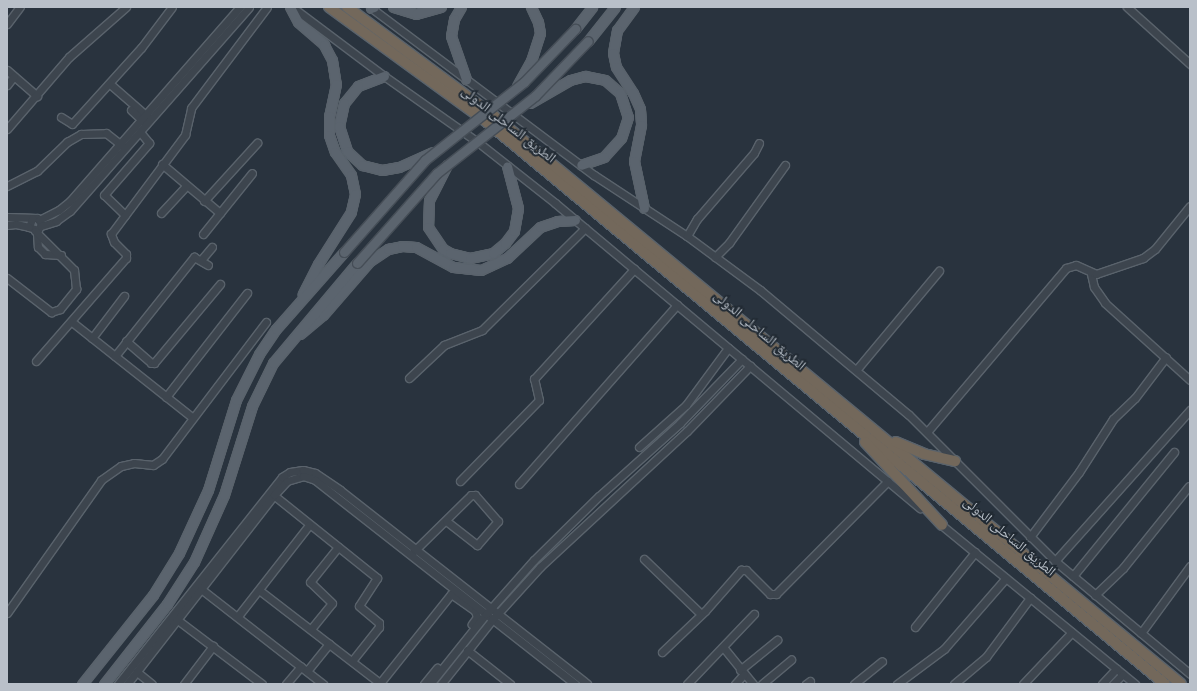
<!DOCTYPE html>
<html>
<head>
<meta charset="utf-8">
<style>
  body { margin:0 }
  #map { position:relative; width:1197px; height:691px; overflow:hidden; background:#29333e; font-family:Montserrat,"Noto Naskh Arabic",sans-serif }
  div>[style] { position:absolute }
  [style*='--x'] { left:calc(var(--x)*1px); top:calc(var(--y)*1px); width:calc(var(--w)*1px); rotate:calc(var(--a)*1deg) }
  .roads { filter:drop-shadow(1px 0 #5a636c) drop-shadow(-1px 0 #5a636c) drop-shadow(0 1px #5a636c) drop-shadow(0 -1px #5a636c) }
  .minor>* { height:7px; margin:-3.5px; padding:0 3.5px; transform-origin:3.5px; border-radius:3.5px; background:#3d454e }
  .major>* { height:9px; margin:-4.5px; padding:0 4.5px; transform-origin:4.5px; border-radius:4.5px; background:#5b646e }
  .highway>* { height:10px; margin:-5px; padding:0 5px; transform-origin:5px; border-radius:5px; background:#73685b }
  .bridges { filter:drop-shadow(1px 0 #464e57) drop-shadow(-1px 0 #464e57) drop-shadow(0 1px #464e57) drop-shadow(0 -1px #464e57) }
  .major-bridge>* { height:9px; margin:-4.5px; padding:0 4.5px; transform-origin:4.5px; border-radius:4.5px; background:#5b646e }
  span { translate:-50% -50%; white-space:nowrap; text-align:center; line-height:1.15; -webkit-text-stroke:4px #212a33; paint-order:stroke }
  .street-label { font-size:14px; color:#b9c0c9 }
  .frame { position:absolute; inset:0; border:8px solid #b9c0c9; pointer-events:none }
</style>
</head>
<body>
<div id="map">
  <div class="roads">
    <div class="minor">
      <div style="--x:292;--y:7;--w:115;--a:36.9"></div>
      <div style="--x:384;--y:76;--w:116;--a:35.2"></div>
      <div style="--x:479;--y:143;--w:97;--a:38.3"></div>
      <div style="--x:555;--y:203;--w:476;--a:39.9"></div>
      <div style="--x:370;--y:7;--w:280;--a:36.9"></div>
      <div style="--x:594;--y:175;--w:111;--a:33.3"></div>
      <div style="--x:687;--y:236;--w:91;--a:36.5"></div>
      <div style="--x:760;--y:290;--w:194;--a:40"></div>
      <div style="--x:909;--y:415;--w:206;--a:45"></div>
      <div style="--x:1055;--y:561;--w:176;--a:39.9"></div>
      <div style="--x:1127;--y:7;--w:85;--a:42.1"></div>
      <div style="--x:7;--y:24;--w:21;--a:-53"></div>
      <div style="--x:7;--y:70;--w:40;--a:41"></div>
      <div style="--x:110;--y:84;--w:52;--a:41.1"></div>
      <div style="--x:7;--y:85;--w:11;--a:-52"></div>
      <div style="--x:131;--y:110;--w:18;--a:43"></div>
      <div style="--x:61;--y:117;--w:13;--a:32"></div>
      <div style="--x:72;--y:124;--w:103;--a:-47.8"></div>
      <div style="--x:141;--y:48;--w:51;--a:-52.9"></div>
      <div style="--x:7;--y:129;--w:95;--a:-49.3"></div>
      <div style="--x:69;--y:57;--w:76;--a:-41.3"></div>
      <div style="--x:162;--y:164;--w:76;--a:40.2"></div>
      <div style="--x:7;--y:186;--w:34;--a:-27"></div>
      <div style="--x:37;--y:171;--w:42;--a:-44"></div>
      <div style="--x:67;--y:142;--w:16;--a:-30"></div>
      <div style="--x:81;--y:134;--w:25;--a:-2"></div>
      <div style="--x:106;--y:133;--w:23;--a:38"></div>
      <div style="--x:204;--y:201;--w:79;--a:-47.6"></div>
      <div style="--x:161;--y:213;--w:37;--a:-47"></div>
      <div style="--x:125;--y:215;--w:29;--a:-136"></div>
      <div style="--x:104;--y:195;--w:69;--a:-49.1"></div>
      <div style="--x:149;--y:143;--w:14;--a:-129"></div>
      <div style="--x:7;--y:217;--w:30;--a:2"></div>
      <div style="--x:37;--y:218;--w:7;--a:56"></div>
      <div style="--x:41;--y:224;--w:7;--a:117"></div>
      <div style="--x:38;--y:230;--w:9;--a:-162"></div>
      <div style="--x:29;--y:227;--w:9;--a:-69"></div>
      <div style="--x:39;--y:220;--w:22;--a:-27"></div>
      <div style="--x:59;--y:210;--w:14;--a:-39"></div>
      <div style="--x:70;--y:201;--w:258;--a:-48.8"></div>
      <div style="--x:7;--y:225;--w:9;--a:-6"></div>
      <div style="--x:16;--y:224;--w:13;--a:13"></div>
      <div style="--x:41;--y:226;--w:16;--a:-18"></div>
      <div style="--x:56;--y:221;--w:17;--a:-36"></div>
      <div style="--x:70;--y:211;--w:271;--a:-48.7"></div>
      <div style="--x:37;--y:234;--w:13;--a:86"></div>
      <div style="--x:38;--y:247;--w:10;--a:45"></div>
      <div style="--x:45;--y:254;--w:16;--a:4"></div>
      <div style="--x:203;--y:234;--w:78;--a:-51.2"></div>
      <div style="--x:687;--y:236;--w:20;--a:-60"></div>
      <div style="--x:697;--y:219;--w:87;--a:-49.2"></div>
      <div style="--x:754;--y:153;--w:11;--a:-63"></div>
      <div style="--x:715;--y:257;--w:20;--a:-45"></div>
      <div style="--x:729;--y:243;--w:96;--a:-54.3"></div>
      <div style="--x:201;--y:260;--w:17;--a:-50"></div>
      <div style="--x:1091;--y:274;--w:13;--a:77"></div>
      <div style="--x:1094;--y:287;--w:19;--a:55"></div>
      <div style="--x:1105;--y:303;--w:115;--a:42.2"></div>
      <div style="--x:7;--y:278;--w:56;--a:37.7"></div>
      <div style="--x:51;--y:312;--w:9;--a:-18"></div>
      <div style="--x:60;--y:309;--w:26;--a:-51"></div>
      <div style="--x:76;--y:289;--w:19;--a:-96"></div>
      <div style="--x:74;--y:270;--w:55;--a:-135"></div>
      <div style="--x:72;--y:322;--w:154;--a:38.4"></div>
      <div style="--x:92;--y:338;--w:53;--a:-52.7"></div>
      <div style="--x:126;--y:341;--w:33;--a:41"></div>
      <div style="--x:151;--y:363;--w:3;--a:0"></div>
      <div style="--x:154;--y:363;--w:103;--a:-50.1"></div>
      <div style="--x:115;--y:356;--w:127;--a:-51.4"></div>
      <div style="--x:194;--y:257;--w:16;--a:30"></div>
      <div style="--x:36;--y:361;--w:137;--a:-48.9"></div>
      <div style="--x:126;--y:258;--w:4;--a:-90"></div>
      <div style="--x:126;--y:254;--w:17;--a:-135"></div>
      <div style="--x:114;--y:242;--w:9;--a:-111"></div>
      <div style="--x:111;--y:234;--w:124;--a:-53.2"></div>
      <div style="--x:185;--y:135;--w:28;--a:-77"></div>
      <div style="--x:191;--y:108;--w:126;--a:-53"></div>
      <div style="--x:857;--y:369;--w:128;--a:-50.1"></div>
      <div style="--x:409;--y:378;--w:48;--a:-43.3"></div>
      <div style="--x:444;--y:345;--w:41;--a:-21.5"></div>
      <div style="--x:482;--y:330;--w:145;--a:-44.7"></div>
      <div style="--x:166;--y:397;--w:132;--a:-52.1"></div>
      <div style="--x:927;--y:432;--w:215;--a:-49.7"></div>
      <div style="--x:1066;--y:268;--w:10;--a:-17"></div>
      <div style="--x:1076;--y:265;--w:22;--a:24"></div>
      <div style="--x:1096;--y:274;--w:50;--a:-18.8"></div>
      <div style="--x:1143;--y:258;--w:15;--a:-37"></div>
      <div style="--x:1155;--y:249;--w:55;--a:-50.9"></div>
      <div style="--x:639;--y:447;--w:63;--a:-41.8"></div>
      <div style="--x:686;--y:405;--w:71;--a:-53.6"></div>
      <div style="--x:460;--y:481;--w:113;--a:-45.7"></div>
      <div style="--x:539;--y:400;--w:22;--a:-103"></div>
      <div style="--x:534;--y:379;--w:149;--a:-47.7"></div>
      <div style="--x:519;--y:484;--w:239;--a:-48.6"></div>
      <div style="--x:271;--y:493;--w:136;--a:38.7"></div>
      <div style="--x:377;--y:578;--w:33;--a:123"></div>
      <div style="--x:359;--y:606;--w:26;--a:40"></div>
      <div style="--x:379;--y:623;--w:4;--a:90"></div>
      <div style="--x:379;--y:627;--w:43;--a:128.5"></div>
      <div style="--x:939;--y:523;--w:254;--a:39.4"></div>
      <div style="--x:1030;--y:537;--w:81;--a:-53"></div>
      <div style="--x:1079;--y:472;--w:63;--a:-57.3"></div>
      <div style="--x:1113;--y:419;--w:30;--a:-44"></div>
      <div style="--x:1135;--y:398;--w:51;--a:-52.9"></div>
      <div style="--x:413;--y:552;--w:81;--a:-44.5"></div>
      <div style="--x:471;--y:495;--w:4;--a:0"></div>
      <div style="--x:475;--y:495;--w:35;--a:49"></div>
      <div style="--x:498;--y:521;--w:32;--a:131"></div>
      <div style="--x:477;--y:545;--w:39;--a:-142"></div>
      <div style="--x:644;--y:559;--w:79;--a:44"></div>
      <div style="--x:1055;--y:561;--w:203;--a:-48.2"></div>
      <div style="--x:1073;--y:576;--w:160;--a:-50.8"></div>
      <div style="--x:201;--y:589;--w:155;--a:37.9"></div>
      <div style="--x:259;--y:590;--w:154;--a:37.6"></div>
      <div style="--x:1095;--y:595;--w:39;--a:-44"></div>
      <div style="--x:1123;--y:568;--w:105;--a:-51.2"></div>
      <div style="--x:7;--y:613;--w:163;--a:-54.7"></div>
      <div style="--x:101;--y:480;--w:24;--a:-35"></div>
      <div style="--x:121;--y:466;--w:13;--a:-13"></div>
      <div style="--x:134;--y:463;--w:19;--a:6"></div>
      <div style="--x:153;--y:465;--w:11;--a:-34"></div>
      <div style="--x:162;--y:459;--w:172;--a:-52.8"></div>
      <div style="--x:238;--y:616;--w:115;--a:-52"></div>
      <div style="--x:175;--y:618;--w:109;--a:37.2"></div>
      <div style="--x:915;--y:627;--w:96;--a:-51.3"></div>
      <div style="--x:311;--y:629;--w:33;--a:-51"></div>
      <div style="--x:332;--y:603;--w:30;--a:-136"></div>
      <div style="--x:310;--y:582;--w:45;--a:-51.3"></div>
      <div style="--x:1141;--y:633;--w:83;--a:-53.8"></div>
      <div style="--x:723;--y:647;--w:48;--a:51"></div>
      <div style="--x:467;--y:650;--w:55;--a:38.3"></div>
      <div style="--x:662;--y:652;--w:59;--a:-43.6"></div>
      <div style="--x:705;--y:611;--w:55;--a:-48.7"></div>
      <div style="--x:741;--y:570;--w:5;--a:0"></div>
      <div style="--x:746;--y:570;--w:34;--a:45"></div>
      <div style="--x:770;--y:594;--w:6;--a:0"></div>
      <div style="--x:776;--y:594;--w:159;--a:-45.3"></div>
      <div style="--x:740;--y:670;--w:48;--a:-39"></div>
      <div style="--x:307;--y:671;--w:35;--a:-51"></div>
      <div style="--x:137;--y:672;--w:19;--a:39"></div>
      <div style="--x:380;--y:683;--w:114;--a:-51.4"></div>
      <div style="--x:451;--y:594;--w:29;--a:35"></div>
      <div style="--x:475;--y:611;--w:6;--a:72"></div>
      <div style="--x:477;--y:617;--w:9;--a:126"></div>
      <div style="--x:118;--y:684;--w:264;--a:-51.6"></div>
      <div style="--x:282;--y:477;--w:9;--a:-32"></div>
      <div style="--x:290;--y:472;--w:13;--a:-9"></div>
      <div style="--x:303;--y:470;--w:12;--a:14"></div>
      <div style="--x:315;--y:473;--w:30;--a:34"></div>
      <div style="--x:340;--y:490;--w:314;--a:38.1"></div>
      <div style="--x:127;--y:684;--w:239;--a:-52.1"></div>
      <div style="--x:274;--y:495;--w:19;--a:-47"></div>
      <div style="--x:287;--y:481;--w:17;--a:-17"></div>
      <div style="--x:303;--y:476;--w:13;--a:18"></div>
      <div style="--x:315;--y:480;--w:330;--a:38.1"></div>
      <div style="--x:184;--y:684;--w:48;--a:-52.7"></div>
      <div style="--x:286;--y:684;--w:23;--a:-50"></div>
      <div style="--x:424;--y:684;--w:21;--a:-51"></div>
      <div style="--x:430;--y:684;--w:90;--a:-51.3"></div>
      <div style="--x:486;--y:614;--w:72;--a:-48.4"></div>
      <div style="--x:534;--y:560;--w:91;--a:-44.6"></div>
      <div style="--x:599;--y:496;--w:109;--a:-42"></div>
      <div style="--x:680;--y:423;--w:89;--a:-45.9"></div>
      <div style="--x:441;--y:684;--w:82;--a:-51.4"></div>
      <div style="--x:492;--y:620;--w:72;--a:-47.8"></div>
      <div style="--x:540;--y:567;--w:200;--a:-42.8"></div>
      <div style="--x:687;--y:431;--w:91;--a:-45.9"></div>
      <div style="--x:687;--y:684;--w:97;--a:-46.3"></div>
      <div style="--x:735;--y:684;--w:13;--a:-48"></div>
      <div style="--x:762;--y:684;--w:38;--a:-40"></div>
      <div style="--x:806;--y:684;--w:5;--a:-37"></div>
      <div style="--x:854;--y:684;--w:36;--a:-39"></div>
      <div style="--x:897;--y:684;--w:59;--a:-36.7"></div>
      <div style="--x:944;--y:649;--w:94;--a:-48.9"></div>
      <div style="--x:954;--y:684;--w:42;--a:-40.2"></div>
      <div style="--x:986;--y:657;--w:74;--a:-53.3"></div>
      <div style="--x:1023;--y:684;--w:71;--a:-46.7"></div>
      <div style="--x:1102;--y:684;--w:21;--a:-47"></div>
      <div style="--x:1113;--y:684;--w:14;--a:-45"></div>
    </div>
    <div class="major">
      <div style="--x:290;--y:7;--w:17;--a:62"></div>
      <div style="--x:298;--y:22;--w:35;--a:41"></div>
      <div style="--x:324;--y:45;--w:17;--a:62"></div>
      <div style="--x:332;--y:60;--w:24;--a:81"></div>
      <div style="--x:336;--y:84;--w:33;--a:102"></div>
      <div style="--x:329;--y:116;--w:19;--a:90"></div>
      <div style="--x:329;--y:135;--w:18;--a:71"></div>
      <div style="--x:335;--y:152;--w:28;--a:55"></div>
      <div style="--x:351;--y:175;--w:19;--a:78"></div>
      <div style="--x:355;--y:194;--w:18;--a:103"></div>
      <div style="--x:351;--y:212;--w:62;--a:122.4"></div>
      <div style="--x:318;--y:264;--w:34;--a:117"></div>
      <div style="--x:393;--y:7;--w:24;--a:17"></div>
      <div style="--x:416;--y:14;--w:26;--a:-16"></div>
      <div style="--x:461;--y:7;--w:14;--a:120"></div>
      <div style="--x:454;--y:19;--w:17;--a:100"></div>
      <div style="--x:451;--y:36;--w:46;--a:70.8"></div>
      <div style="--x:634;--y:7;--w:29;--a:126"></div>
      <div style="--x:617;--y:30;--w:23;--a:100"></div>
      <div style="--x:613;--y:53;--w:14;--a:78"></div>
      <div style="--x:616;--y:67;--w:31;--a:57"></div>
      <div style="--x:633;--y:93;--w:17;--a:66"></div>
      <div style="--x:640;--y:109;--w:16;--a:86"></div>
      <div style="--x:641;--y:125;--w:37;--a:101"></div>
      <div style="--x:634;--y:161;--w:48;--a:78"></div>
      <div style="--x:371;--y:8;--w:3;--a:-18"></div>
      <div style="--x:575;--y:29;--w:28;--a:-52"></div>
      <div style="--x:588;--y:41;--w:43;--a:-51.5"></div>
      <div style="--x:384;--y:76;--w:28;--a:159"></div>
      <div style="--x:358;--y:86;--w:22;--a:129"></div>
      <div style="--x:344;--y:103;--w:24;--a:102"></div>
      <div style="--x:339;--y:126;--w:26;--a:72"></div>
      <div style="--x:347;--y:151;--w:21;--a:43"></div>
      <div style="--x:362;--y:165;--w:21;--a:14"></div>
      <div style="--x:382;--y:170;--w:17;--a:-10"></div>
      <div style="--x:399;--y:167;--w:36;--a:-24"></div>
      <div style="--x:517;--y:86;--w:29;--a:-61"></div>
      <div style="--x:531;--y:61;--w:29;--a:-72"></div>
      <div style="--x:540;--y:33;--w:11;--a:-100"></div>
      <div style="--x:538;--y:22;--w:17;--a:-115"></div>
      <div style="--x:530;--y:103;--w:46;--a:-29.9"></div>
      <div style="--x:570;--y:80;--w:16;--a:-15"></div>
      <div style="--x:585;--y:76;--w:20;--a:11"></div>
      <div style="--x:605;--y:80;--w:20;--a:41"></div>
      <div style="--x:620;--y:93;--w:25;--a:72"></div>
      <div style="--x:628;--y:117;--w:22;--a:108"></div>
      <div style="--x:621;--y:138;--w:25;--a:132"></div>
      <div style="--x:604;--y:157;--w:24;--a:161"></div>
      <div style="--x:447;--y:165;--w:39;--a:117"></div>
      <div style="--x:429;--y:200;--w:27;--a:92"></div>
      <div style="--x:428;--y:227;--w:27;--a:56"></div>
      <div style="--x:443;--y:249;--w:8;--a:30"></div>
      <div style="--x:450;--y:253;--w:21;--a:14"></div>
      <div style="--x:470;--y:258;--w:24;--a:-12"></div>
      <div style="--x:493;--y:253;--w:16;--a:-40"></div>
      <div style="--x:505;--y:243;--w:15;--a:-53"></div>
      <div style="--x:514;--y:231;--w:23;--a:-80"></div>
      <div style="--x:518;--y:208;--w:43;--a:-104.7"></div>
      <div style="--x:300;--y:334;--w:30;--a:-40"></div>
      <div style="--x:323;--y:315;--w:72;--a:-49"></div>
      <div style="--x:370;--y:261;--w:22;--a:-34"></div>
      <div style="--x:388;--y:249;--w:14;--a:-12"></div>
      <div style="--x:402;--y:246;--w:14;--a:4"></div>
      <div style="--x:416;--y:247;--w:42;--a:28.4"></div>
      <div style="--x:453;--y:267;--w:28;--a:6"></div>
      <div style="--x:481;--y:270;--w:29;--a:-25"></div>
      <div style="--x:507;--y:258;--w:45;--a:-43.2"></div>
      <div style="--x:540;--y:227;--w:18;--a:-19"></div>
      <div style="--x:557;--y:221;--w:18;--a:-3"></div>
      <div style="--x:82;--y:684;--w:114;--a:-51.4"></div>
      <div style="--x:153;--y:595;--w:49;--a:-58.2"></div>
      <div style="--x:179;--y:553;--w:69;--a:-65.3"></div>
      <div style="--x:208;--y:490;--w:94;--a:-72.7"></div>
      <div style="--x:236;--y:400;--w:51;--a:-63.4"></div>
      <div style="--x:259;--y:354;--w:30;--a:-56"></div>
      <div style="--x:276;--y:329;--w:103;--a:-48.6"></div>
      <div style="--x:104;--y:684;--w:102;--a:-51.8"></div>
      <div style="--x:167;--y:604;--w:50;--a:-57.3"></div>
      <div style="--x:194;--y:562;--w:73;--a:-65.9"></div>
      <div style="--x:224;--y:495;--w:93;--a:-72.5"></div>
      <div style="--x:252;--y:406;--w:48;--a:-64"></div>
      <div style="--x:273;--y:363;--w:131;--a:-50"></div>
    </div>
    <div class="highway">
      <div style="--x:329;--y:7;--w:197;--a:36.1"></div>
      <div style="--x:488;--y:123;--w:879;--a:39.65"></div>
      <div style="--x:347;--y:7;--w:183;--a:36.6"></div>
      <div style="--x:494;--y:116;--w:891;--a:39.58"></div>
      <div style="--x:865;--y:442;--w:113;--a:47.1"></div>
      <div style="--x:896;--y:442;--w:30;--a:23"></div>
      <div style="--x:924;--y:454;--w:32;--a:13"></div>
    </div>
  </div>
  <div class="bridges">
    <div class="major-bridge">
      <div style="--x:344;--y:252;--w:123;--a:-48.6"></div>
      <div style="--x:425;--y:160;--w:126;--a:-38.2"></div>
      <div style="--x:524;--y:82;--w:74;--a:-46.1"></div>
      <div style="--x:357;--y:263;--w:120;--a:-48.4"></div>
      <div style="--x:437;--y:173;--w:125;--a:-38.2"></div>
      <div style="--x:535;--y:96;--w:76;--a:-46.1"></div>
    </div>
  </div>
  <div class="street-label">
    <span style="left:509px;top:124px;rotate:38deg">الطريق الساحلى الدولى</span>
    <span style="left:760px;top:330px;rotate:40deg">الطريق الساحلى الدولى</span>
    <span style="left:1010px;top:536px;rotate:40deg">الطريق الساحلى الدولى</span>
  </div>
  <div class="frame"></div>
</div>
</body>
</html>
